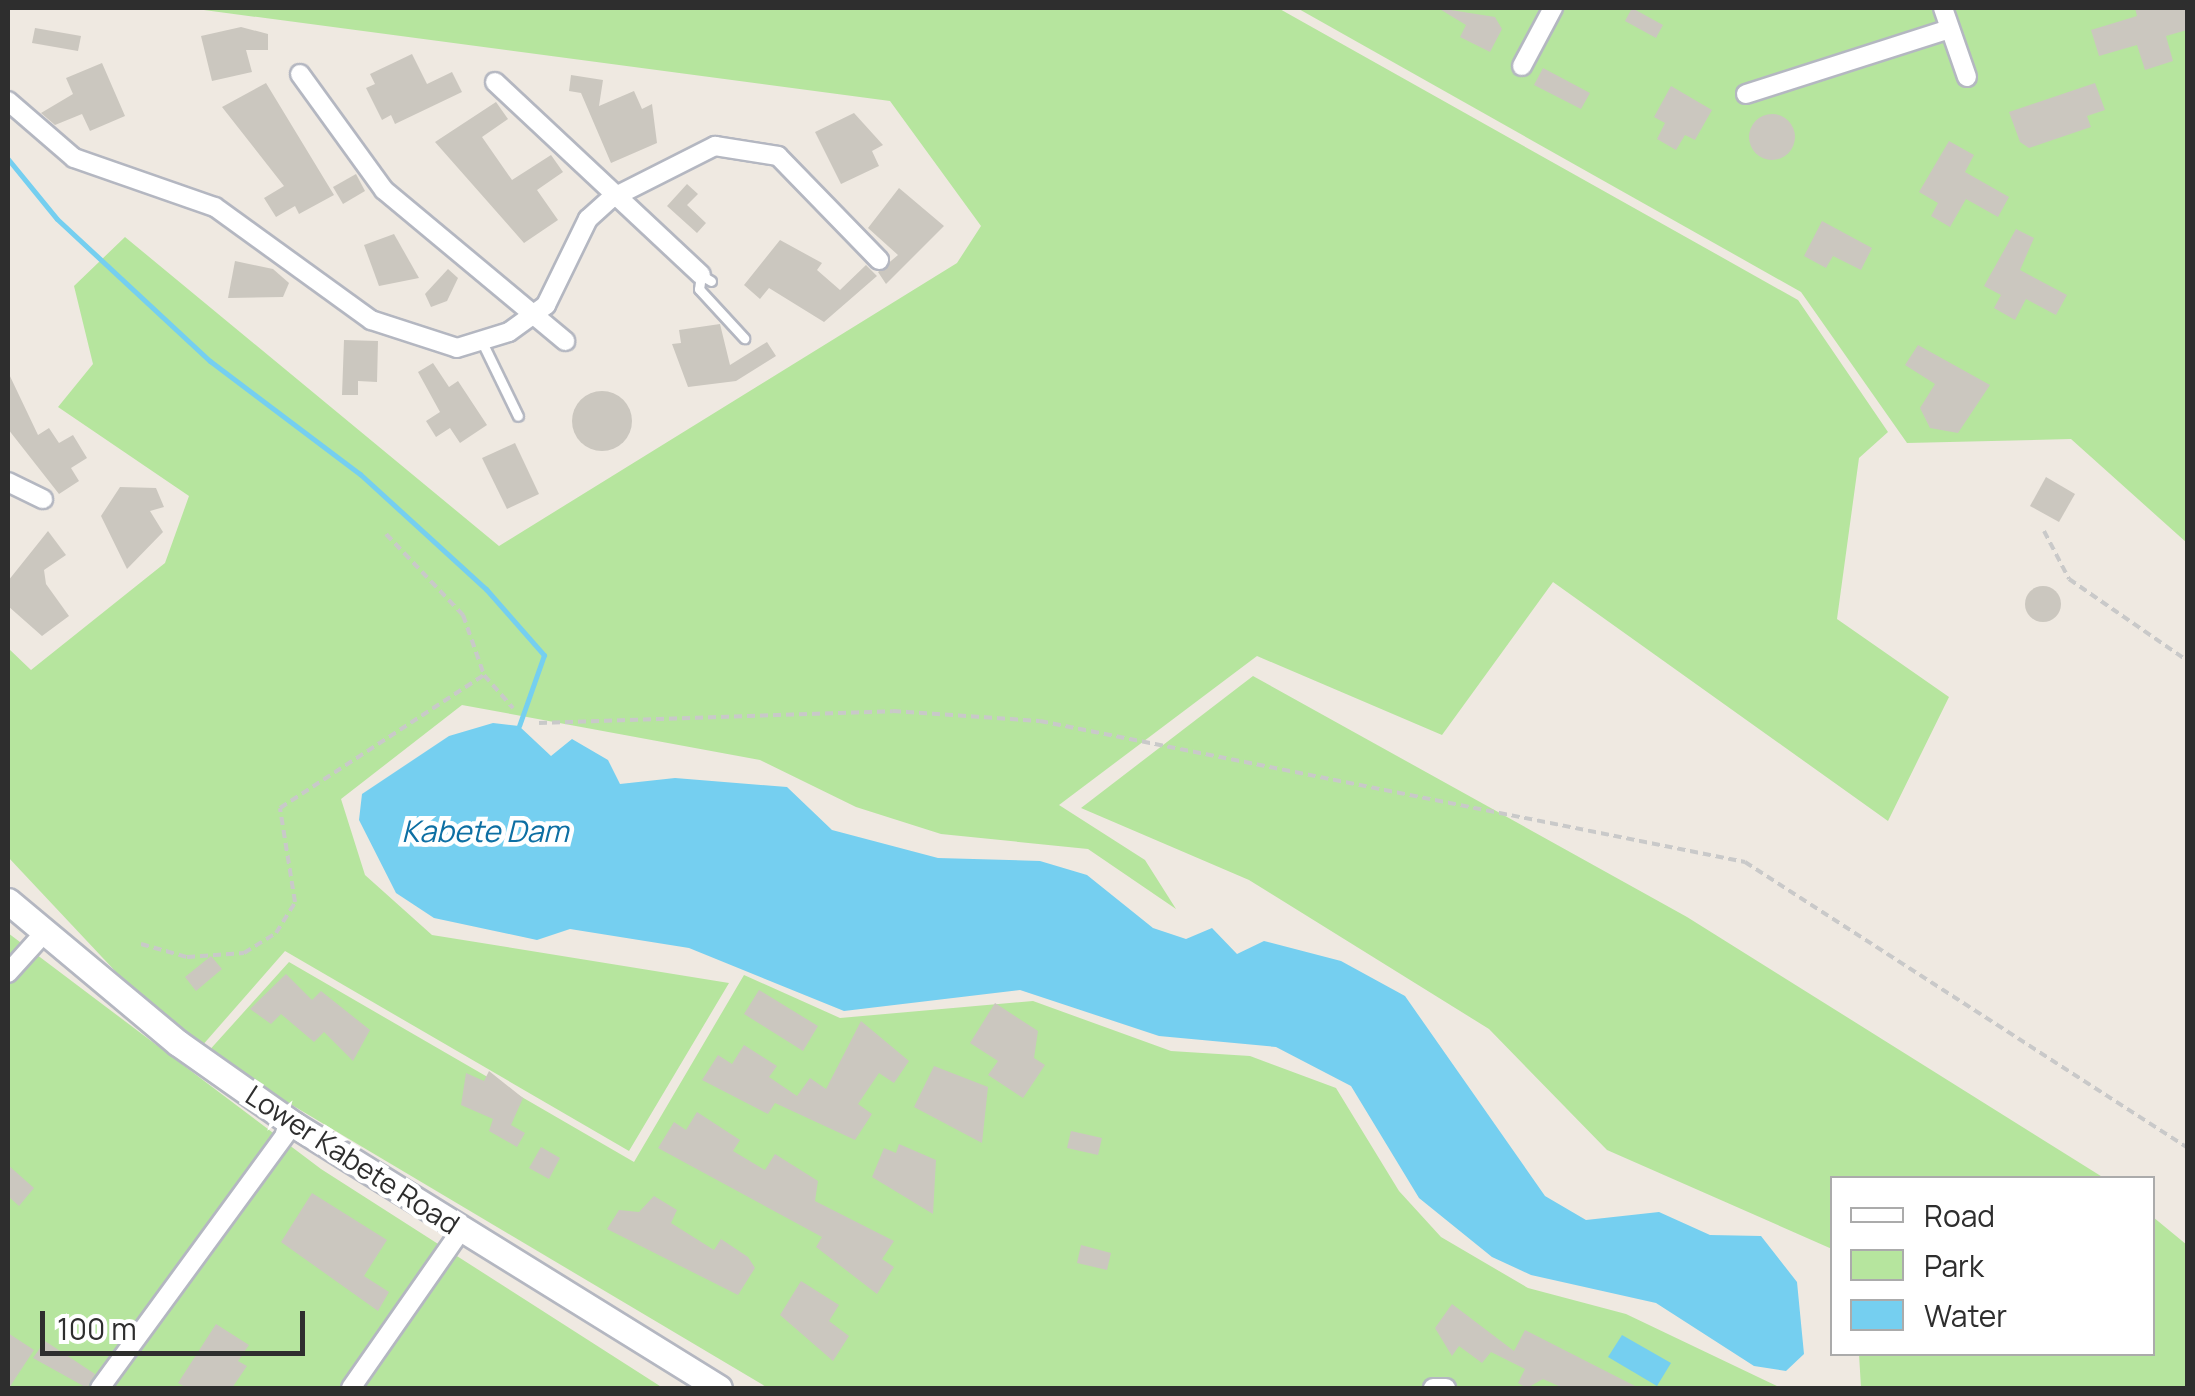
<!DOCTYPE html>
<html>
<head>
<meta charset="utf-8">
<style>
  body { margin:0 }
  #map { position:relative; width:2195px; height:1396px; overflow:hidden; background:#efe9e1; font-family:Manrope,sans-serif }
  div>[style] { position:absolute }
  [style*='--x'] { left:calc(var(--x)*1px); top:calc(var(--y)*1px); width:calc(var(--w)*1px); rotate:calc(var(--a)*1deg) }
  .green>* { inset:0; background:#b6e59e }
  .water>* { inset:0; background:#75cff0 }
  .stream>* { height:5px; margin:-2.5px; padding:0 2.5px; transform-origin:2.5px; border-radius:2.5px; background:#75cff0 }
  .building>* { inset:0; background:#cbc7bf }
  .round { border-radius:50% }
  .path>* { height:4px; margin-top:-2px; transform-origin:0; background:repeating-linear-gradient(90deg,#c9c9c9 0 8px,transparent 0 13px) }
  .roads { filter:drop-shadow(2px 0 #b4b7c1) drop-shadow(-2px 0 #b4b7c1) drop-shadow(0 2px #b4b7c1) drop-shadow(0 -2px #b4b7c1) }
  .lane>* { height:9px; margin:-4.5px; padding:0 4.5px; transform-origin:4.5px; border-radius:4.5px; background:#fff }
  .street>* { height:18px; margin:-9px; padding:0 9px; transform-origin:9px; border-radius:9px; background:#fff }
  .secondary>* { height:25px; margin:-12.5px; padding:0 12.5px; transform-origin:12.5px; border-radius:12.5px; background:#fff }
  span { translate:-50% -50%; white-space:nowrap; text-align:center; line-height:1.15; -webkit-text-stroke:9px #fff; paint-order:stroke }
  .street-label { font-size:28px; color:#2e2e2e }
  .water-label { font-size:30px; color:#0d6fa3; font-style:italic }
  .frame { position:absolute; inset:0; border:10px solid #2e2e2e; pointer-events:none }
  .legend { position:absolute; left:1830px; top:1176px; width:325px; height:180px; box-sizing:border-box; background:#fff; border:2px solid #ababab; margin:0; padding:12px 18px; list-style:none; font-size:30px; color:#2e2e2e }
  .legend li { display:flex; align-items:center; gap:20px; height:50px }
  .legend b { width:50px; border:2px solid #ababab }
  .scale { position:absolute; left:40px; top:1311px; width:265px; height:45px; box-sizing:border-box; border:5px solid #2e2e2e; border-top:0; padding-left:12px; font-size:30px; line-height:35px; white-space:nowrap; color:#2e2e2e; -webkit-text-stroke:8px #fff; paint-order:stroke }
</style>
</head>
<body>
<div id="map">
  <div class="green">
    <div style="clip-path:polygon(189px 8px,1278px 8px,1798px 300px,1888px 432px,1859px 458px,1837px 619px,1949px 697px,1888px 821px,1553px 582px,1442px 735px,1257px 656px,1059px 805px,1145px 860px,1176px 909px,1088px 849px,941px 834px,856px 807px,760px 760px,462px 705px,341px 799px,365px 875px,432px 935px,729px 983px,629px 1151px,285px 951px,194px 1055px,8px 857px,8px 648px,31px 670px,165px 563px,189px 496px,58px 407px,93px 364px,74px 286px,125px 237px,499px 546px,957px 263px,981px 226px,890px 101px)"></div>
    <div style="clip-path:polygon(1297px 8px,2187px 8px,2187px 543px,2071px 439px,1907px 443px,1801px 292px)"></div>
    <div style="clip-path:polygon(1253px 676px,1687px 917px,2104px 1178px,1832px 1178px,1832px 1249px,1607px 1150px,1489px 1029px,1249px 880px,1081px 808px)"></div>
    <div style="clip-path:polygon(8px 933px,321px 1169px,663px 1388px,8px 1388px)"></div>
    <div style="clip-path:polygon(289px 962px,634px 1162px,744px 975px,840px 1018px,1033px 1001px,1171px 1051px,1250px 1056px,1336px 1088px,1399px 1191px,1441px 1237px,1528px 1288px,1626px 1314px,1781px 1388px,768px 1388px,206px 1054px)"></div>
    <div style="clip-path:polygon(2153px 1217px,2187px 1245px,2187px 1388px,1861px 1388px,1859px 1354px,2152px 1354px)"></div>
  </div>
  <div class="water">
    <div style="clip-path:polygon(493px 723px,519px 726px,551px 756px,572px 739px,608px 760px,620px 784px,675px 778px,787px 787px,832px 830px,938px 858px,1040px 861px,1087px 875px,1153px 928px,1186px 939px,1212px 928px,1237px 954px,1264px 941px,1341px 961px,1405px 996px,1545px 1196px,1586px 1220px,1659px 1212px,1710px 1235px,1761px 1236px,1797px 1282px,1804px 1354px,1786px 1371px,1754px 1366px,1656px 1303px,1531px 1275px,1492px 1257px,1419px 1198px,1351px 1086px,1276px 1047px,1159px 1036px,1020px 990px,844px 1011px,689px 948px,570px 929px,537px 940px,434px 918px,396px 893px,359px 820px,362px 794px,449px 736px)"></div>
    <div style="clip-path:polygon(1622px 1335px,1671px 1363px,1657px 1386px,1608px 1357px)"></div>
  </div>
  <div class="stream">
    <div style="--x:8;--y:159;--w:77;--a:50.8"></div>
    <div style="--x:57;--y:219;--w:209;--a:42.9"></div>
    <div style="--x:210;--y:361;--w:188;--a:37"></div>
    <div style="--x:360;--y:474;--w:171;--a:42.4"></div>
    <div style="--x:486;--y:589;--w:88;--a:48.7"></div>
    <div style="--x:544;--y:655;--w:75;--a:109.4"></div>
  </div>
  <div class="building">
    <div style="clip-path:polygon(1438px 8px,1495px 17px,1502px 29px,1490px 52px,1460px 37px,1466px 25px)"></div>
    <div style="clip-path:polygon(1632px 8px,1663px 25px,1656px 38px,1625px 21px)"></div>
    <div style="clip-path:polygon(2135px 8px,2188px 8px,2187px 30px,2166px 36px,2173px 61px,2145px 70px,2137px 45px,2099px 56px,2091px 30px,2137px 16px)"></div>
    <div style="clip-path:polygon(241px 27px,268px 34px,268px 50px,246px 50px,252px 72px,212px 81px,201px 36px)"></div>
    <div style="clip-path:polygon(35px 28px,81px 36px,78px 51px,32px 43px)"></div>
    <div style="clip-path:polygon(412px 54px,427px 84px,452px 72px,462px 92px,395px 124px,391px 115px,382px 120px,366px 88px,375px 84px,370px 74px)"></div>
    <div style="clip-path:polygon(102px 63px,125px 116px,90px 131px,82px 114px,55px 125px,41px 113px,73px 94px,66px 78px)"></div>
    <div style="clip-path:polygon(1543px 68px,1590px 93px,1581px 109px,1534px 85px)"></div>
    <div style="clip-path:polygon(571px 75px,603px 80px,599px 106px,634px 91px,642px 109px,652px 104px,657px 143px,611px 163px,581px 93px,569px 91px)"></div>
    <div style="clip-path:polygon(266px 83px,334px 195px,299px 214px,295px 206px,276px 217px,264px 198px,284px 186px,222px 107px)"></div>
    <div style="clip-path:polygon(2095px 83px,2105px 110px,2087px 116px,2091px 127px,2029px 148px,2020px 142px,2009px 112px)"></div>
    <div style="clip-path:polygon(1671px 86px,1712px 110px,1695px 140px,1685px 135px,1676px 150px,1657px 139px,1665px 123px,1654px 117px)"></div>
    <div style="clip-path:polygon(496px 102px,508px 119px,482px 137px,512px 180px,551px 155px,563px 172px,537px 190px,558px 220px,524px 243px,435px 142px)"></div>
    <div style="clip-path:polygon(854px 113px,883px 145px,872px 151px,879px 166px,841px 184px,815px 132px)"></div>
    <div class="round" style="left:1749px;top:114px;width:46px;height:46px"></div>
    <div style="clip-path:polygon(1949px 141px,1974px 155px,1965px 172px,2009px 197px,1998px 217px,1966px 199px,1950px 227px,1931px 216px,1938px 203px,1919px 192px)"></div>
    <div style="clip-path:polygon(356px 174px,365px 191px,343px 204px,333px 187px)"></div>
    <div style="clip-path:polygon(687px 184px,698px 194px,687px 205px,706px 223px,697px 233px,667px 206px)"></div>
    <div style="clip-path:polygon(899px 188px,944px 226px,886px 284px,878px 272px,898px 255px,868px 228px)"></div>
    <div style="clip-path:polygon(1822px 221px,1872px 248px,1861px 270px,1833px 256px,1826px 268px,1804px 256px)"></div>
    <div style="clip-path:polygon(2016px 229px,2034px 238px,2020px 270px,2067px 295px,2056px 315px,2026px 299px,2015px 320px,1994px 308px,2001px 295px,1984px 286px)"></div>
    <div style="clip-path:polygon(394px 234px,419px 278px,379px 286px,364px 245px)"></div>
    <div style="clip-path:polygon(780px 240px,822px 263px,817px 270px,840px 290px,866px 265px,877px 276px,824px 322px,769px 288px,760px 299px,744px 285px)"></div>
    <div style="clip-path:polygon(235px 261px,273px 269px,289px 283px,283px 297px,228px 298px)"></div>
    <div style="clip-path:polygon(448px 269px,458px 278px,447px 301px,431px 307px,425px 294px)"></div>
    <div style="clip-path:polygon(720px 324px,730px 365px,767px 342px,776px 356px,736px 381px,688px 387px,672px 344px,681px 343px,679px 330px)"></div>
    <div style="clip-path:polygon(344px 340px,378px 341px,377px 382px,358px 381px,358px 395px,342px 395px)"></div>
    <div style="clip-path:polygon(1918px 345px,1990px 385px,1958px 433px,1930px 428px,1920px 408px,1935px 384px,1905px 365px)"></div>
    <div style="clip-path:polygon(433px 363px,449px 387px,458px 381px,487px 425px,460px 443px,450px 428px,436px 437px,426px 421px,440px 412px,418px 372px)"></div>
    <div style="clip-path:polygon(8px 372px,38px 435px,49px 428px,59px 443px,73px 435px,87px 458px,71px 468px,79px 481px,59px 494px,8px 429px)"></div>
    <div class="round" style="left:572px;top:391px;width:60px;height:60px"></div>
    <div style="clip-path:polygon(515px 443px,539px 494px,507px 509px,482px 458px)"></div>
    <div style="clip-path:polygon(2046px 477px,2075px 494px,2059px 522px,2030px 506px)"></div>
    <div style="clip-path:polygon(120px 487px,156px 488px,164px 507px,150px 511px,163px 532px,127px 569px,101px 516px)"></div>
    <div style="clip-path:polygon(48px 531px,66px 555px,44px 570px,46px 584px,69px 616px,42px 636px,8px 606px,8px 581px)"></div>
    <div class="round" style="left:2025px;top:586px;width:36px;height:36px"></div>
    <div style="clip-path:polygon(211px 956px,222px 969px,196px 991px,185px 977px)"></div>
    <div style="clip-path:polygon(286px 974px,312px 1000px,321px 991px,370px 1030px,353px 1061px,324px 1032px,314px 1042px,281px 1014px,271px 1024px,250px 1009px)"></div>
    <div style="clip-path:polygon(759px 990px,818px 1026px,803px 1051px,744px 1014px)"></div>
    <div style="clip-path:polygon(995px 1003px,1038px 1031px,1034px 1058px,1045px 1065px,1023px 1098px,988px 1075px,998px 1061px,970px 1043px)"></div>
    <div style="clip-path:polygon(861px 1021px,909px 1061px,894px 1083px,879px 1073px,858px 1104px,872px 1114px,855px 1140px,775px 1103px,768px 1114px,702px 1080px,718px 1055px,732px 1064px,744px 1045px,777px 1066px,769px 1077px,797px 1096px,810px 1078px,826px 1089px)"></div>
    <div style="clip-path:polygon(934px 1066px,988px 1087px,982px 1143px,914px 1107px)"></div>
    <div style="clip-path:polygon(489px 1071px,523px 1098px,511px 1125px,525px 1133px,517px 1147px,489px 1131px,493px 1119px,461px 1105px,466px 1073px,484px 1081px)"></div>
    <div style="clip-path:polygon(697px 1112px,740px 1140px,733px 1151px,765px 1170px,775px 1154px,818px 1181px,815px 1201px,894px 1241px,882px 1259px,894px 1267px,877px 1294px,816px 1247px,822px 1237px,658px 1148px,674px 1122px,686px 1130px)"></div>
    <div style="clip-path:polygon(1071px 1131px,1102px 1138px,1098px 1155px,1067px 1148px)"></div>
    <div style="clip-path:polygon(899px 1144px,936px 1160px,933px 1214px,872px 1177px,884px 1148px,896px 1153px)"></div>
    <div style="clip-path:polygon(541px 1147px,560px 1158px,549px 1179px,529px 1168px)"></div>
    <div style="clip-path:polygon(8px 1165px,34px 1188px,19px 1206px,8px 1196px)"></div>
    <div style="clip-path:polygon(312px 1193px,387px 1240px,364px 1276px,389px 1292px,378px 1311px,281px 1242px)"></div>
    <div style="clip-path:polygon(654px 1196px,677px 1210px,671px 1223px,714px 1250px,721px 1239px,748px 1257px,755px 1268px,738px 1295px,607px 1229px,619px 1210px,639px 1212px)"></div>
    <div style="clip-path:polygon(1081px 1245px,1111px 1253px,1107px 1270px,1077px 1263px)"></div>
    <div style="clip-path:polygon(801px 1281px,839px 1305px,829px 1321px,849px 1336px,833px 1361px,780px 1315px)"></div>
    <div style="clip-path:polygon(1452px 1304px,1514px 1351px,1525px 1330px,1639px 1388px,1563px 1388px,1543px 1379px,1527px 1388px,1518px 1383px,1525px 1369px,1491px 1352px,1482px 1363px,1459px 1346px,1452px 1356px,1435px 1328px)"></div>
    <div style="clip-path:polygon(216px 1324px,249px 1345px,238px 1361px,247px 1366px,232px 1388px,187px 1388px,178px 1383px)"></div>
    <div style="clip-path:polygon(8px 1333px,34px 1350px,9px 1388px,8px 1388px)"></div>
    <div style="clip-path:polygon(45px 1341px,95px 1374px,87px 1388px,33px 1358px)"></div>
  </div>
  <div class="path">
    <div style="--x:2044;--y:531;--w:54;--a:62.5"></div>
    <div style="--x:2069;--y:579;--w:145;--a:34.6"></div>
    <div style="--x:386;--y:534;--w:112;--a:46.5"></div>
    <div style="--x:463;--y:615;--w:64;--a:70.7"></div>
    <div style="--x:539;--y:723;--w:354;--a:-1.9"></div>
    <div style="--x:893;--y:711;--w:147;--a:3.9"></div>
    <div style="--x:1040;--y:721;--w:719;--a:11.31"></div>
    <div style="--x:1745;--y:862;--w:527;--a:32.85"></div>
    <div style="--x:141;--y:944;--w:48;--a:15.8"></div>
    <div style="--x:187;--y:957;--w:57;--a:-4"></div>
    <div style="--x:244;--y:953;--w:38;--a:-32"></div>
    <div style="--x:276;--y:933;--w:36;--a:-58"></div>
    <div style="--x:295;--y:902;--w:95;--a:-99.1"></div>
    <div style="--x:280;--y:808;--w:244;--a:-33.1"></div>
    <div style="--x:484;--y:675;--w:44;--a:48.7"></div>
  </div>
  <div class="roads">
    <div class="lane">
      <div style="--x:711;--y:281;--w:12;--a:-149"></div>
      <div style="--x:701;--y:275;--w:14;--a:98"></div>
      <div style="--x:699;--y:289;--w:67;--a:47.4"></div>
      <div style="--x:482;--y:342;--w:82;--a:64.1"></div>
    </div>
    <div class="street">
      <div style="--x:1943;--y:8;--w:73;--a:70.8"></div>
      <div style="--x:1522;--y:66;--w:66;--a:-61.9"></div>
      <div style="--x:300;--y:74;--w:143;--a:54.1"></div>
      <div style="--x:384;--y:190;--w:236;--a:39.8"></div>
      <div style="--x:495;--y:82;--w:282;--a:43.1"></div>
      <div style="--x:1746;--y:94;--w:214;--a:-17.7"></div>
      <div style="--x:8;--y:101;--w:87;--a:40.8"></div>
      <div style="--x:74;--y:158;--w:149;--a:19.2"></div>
      <div style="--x:215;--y:207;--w:193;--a:35.9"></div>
      <div style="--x:371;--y:320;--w:90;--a:18"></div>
      <div style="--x:457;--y:348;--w:54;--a:-17.1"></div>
      <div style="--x:509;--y:332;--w:46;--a:-36.1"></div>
      <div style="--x:546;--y:305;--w:96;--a:-64"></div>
      <div style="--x:588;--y:219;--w:30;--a:-42"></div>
      <div style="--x:610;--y:199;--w:118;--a:-26.8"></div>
      <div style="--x:715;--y:146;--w:64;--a:9"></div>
      <div style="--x:778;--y:156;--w:145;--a:45.8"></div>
      <div style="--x:8;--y:482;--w:39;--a:26"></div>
      <div style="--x:8;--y:973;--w:54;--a:-48"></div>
      <div style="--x:100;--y:1388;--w:327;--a:-53.8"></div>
      <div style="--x:351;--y:1388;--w:194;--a:-55.1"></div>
      <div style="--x:1433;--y:1388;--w:13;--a:0"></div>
    </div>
    <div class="secondary">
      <div style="--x:8;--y:901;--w:222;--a:39.9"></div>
      <div style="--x:178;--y:1043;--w:141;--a:35.2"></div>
      <div style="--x:293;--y:1124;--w:501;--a:31.79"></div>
    </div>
  </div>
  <div class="street-label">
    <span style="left:353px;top:1159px;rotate:33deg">Lower Kabete Road</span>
  </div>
  <div class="water-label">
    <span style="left:485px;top:831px">Kabete Dam</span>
  </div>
  <div class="frame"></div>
  <ul class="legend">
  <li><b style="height:12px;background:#fff"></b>Road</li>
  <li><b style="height:28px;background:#b6e59e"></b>Park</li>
  <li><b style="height:28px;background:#75cff0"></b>Water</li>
  </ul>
  <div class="scale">100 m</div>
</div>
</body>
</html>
